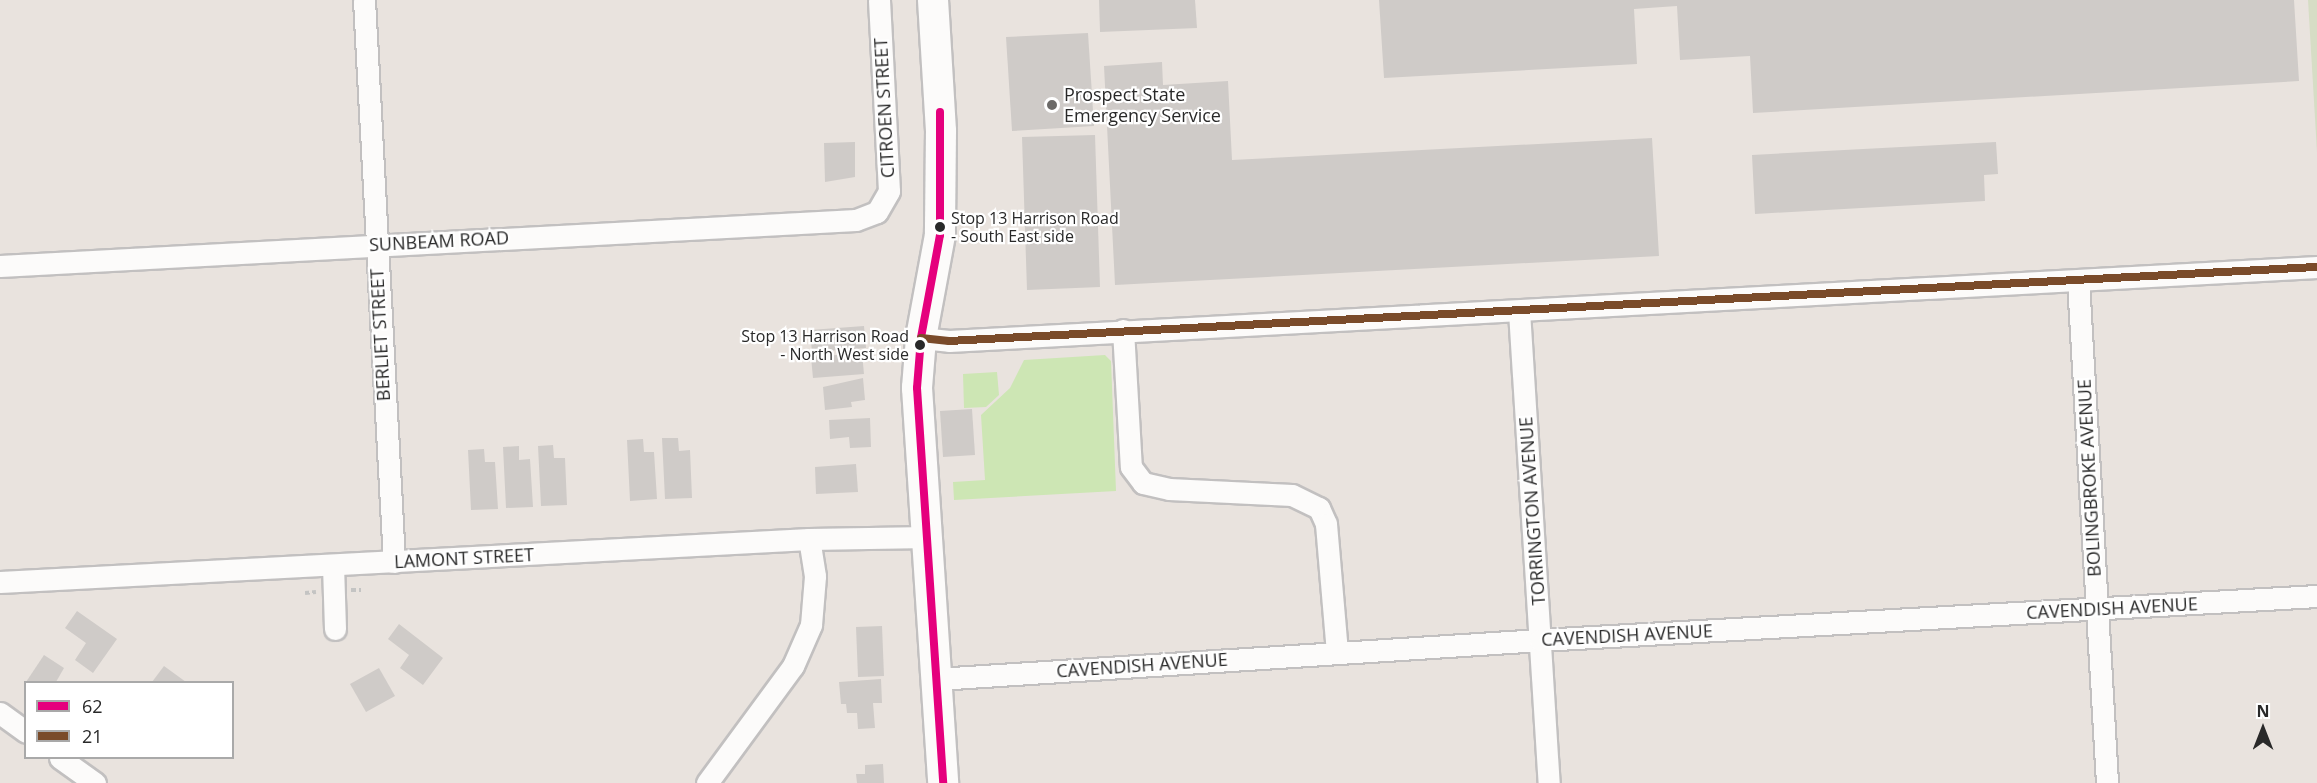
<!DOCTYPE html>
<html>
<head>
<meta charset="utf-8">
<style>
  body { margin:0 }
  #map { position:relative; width:2317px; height:783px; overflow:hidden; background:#e9e3de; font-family:"Open Sans",sans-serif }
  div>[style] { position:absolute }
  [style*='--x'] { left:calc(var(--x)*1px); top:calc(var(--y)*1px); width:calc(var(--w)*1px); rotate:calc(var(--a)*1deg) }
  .green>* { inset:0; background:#cde6b4 }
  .cemetery>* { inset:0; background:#d6ddc5 }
  .building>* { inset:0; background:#cfcbc8 }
  .path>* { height:4px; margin-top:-2px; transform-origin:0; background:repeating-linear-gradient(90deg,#c4c4c3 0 4.5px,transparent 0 7.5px) }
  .roads { filter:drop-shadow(2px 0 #c2c0c0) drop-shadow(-2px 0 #c2c0c0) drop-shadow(0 2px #c2c0c0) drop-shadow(0 -2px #c2c0c0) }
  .street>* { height:21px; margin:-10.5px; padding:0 10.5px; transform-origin:10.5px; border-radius:10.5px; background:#fcfbfa }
  .secondary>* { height:30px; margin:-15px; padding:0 15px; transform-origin:15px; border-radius:15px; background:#fcfbfa }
  .bus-1>* { height:8px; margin:-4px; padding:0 4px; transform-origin:4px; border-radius:4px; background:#e5007d }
  .bus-2>* { height:8px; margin:-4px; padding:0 4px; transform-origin:4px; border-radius:4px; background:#7a4b2a }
  .dots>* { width:16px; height:16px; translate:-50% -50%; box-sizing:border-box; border:3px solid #fff; border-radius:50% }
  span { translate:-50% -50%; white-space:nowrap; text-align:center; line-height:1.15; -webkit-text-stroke:4.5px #fff; paint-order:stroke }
  .bus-label { font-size:16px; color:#292929 }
  .left { translate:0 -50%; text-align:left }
  .right { translate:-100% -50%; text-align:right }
  .poi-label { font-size:18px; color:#292929 }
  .street-label { font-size:18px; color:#292929 }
  .legend { position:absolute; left:24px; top:681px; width:210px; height:78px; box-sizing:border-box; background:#fff; border:2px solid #a9a9a9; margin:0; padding:8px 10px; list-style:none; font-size:18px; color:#292929 }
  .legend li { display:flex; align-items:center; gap:12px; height:30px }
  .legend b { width:30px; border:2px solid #a9a9a9 }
  .north { position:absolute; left:2233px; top:699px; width:60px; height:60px; -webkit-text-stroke:4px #fff; paint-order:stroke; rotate:0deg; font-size:16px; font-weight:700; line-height:24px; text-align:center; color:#292929 }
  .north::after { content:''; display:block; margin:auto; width:21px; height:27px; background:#292929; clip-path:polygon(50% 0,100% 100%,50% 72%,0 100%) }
</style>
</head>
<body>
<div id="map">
  <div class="green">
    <div style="clip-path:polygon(1105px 355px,1111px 361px,1116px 491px,954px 500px,953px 482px,985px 480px,981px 415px,1010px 388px,1024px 360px)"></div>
    <div style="clip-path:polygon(997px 372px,999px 395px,986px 407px,964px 408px,963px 374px)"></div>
  </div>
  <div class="cemetery">
    <div style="clip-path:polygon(2308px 0,2317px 0,2317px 152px)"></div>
  </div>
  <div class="building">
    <div style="clip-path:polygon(1099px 0,1195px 0,1197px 28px,1100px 32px)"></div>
    <div style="clip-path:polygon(1379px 0,2294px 0,2299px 81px,1753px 113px,1750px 56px,1680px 60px,1677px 6px,1634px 9px,1637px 64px,1384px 78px)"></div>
    <div style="clip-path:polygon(1088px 33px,1094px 126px,1012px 131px,1006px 37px)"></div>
    <div style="clip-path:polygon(1162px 62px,1163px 85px,1228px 81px,1232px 160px,1652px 138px,1659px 256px,1115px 285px,1104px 66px)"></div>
    <div style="clip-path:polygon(1095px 135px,1100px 287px,1027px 290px,1022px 137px)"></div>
    <div style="clip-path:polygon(855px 142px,855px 177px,825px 182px,824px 143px)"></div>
    <div style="clip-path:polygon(1996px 142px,1998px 174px,1984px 175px,1985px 201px,1755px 214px,1752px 155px)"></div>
    <div style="clip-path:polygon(864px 326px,866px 348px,812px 352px,810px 330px)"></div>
    <div style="clip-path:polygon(862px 353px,864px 374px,813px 378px,811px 357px)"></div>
    <div style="clip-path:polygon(863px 378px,865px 400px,851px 402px,852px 407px,825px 410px,823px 387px)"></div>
    <div style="clip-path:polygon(972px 409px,975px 455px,943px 457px,940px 411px)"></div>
    <div style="clip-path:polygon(870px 418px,871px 447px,850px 448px,849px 437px,830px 439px,829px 420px)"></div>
    <div style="clip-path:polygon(662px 438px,678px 438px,679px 451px,690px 450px,692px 498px,665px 499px)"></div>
    <div style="clip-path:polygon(643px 439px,644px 452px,654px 452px,657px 499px,630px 501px,627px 440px)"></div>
    <div style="clip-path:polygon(553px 445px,554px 458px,565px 458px,567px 505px,541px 506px,538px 446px)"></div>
    <div style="clip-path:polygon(519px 446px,519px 460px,530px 459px,533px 507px,506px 508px,503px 447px)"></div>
    <div style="clip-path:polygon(484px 449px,485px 462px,495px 462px,498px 509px,471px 510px,468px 450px)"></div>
    <div style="clip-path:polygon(856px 464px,858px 492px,816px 494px,815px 467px)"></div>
    <div style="clip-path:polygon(77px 611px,117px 639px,93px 673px,75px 660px,86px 643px,65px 628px)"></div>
    <div style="clip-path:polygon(399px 624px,443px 658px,423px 685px,400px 668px,409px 655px,388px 639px)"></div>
    <div style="clip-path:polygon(882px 626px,884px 676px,858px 677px,856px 627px)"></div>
    <div style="clip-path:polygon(44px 655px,64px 668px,56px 682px,26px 682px)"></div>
    <div style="clip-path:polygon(164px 666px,186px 682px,152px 682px)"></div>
    <div style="clip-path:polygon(379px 668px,395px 696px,366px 712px,350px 684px)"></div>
    <div style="clip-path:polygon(881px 679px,882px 703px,873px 703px,875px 728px,858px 729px,857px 713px,847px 713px,846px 704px,841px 704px,839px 682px)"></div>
    <div style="clip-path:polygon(883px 764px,884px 783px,857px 783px,856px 774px,865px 774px,865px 765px)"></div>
  </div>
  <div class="path">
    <div style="--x:351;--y:590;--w:10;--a:0"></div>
    <div style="--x:305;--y:593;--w:11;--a:-5"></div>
  </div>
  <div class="roads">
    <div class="street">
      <div style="--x:364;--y:0;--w:563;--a:86.94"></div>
      <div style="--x:0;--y:266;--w:857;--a:-3.08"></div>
      <div style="--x:856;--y:220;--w:22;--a:-21"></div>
      <div style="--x:877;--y:212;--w:24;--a:-60"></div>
      <div style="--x:889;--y:191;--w:191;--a:-93"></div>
      <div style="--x:2078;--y:281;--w:503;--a:86.69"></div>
      <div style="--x:1519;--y:311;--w:473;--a:86.4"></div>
      <div style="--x:1123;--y:330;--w:137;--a:86.7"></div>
      <div style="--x:1131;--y:467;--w:20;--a:53"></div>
      <div style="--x:1143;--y:483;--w:27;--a:13"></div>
      <div style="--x:1169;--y:489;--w:123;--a:2.8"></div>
      <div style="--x:1292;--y:495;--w:30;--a:26"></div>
      <div style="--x:1319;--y:508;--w:17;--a:66"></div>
      <div style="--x:1326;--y:524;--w:128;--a:85.1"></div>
      <div style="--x:921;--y:338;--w:28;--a:6"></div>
      <div style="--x:949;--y:341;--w:1370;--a:-3.1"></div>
      <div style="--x:333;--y:565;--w:64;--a:88.2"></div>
      <div style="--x:0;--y:582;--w:810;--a:-3.04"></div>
      <div style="--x:809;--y:539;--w:119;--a:-1"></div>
      <div style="--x:937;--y:679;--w:604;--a:-3.7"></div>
      <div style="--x:1540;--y:640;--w:778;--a:-3.24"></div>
      <div style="--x:0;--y:713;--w:32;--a:36"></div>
      <div style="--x:60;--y:758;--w:43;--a:35.5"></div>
      <div style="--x:707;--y:783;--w:145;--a:-53.7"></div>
      <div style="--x:793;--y:666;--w:45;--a:-66.3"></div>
      <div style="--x:811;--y:625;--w:49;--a:-85.3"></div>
      <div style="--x:815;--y:576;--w:37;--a:-99"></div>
    </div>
    <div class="secondary">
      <div style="--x:933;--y:0;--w:131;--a:86.5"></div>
      <div style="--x:941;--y:131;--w:104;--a:90.6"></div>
      <div style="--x:940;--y:235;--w:105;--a:100.5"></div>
      <div style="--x:921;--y:338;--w:50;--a:94.6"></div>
      <div style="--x:917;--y:388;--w:396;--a:86.2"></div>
    </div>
  </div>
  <div class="bus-1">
    <div style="--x:940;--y:112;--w:123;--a:90"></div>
    <div style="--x:940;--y:235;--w:105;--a:100.5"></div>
    <div style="--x:921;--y:338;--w:50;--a:94.6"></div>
    <div style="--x:917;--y:388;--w:396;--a:86.2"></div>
  </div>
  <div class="bus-2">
    <div style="--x:921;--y:338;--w:28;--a:6"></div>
    <div style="--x:949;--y:341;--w:1370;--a:-3.1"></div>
  </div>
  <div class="dots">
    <div style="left:1052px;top:105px;background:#6c6a68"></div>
    <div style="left:940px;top:227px;background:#292929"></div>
    <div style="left:920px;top:345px;background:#292929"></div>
  </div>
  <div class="bus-label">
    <span class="left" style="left:951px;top:227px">Stop 13 Harrison Road<br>- South East side</span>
    <span class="right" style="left:909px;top:345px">Stop 13 Harrison Road<br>- North West side</span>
  </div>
  <div class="poi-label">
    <span class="left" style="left:1064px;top:105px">Prospect State<br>Emergency Service</span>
  </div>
  <div class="street-label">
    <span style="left:884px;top:108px;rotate:-93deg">CITROEN STREET</span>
    <span style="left:439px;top:241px;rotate:-3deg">SUNBEAM ROAD</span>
    <span style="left:380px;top:335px;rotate:-93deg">BERLIET STREET</span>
    <span style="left:2089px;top:478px;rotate:-93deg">BOLINGBROKE AVENUE</span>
    <span style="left:1532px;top:511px;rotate:-94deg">TORRINGTON AVENUE</span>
    <span style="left:464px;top:558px;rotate:-3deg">LAMONT STREET</span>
    <span style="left:2112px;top:608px;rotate:-3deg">CAVENDISH AVENUE</span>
    <span style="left:1627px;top:635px;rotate:-3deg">CAVENDISH AVENUE</span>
    <span style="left:1142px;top:665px;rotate:-4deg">CAVENDISH AVENUE</span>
  </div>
  <ul class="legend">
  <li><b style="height:8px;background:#e5007d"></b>62</li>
  <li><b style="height:8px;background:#7a4b2a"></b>21</li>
  </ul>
  <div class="north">N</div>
</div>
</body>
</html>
